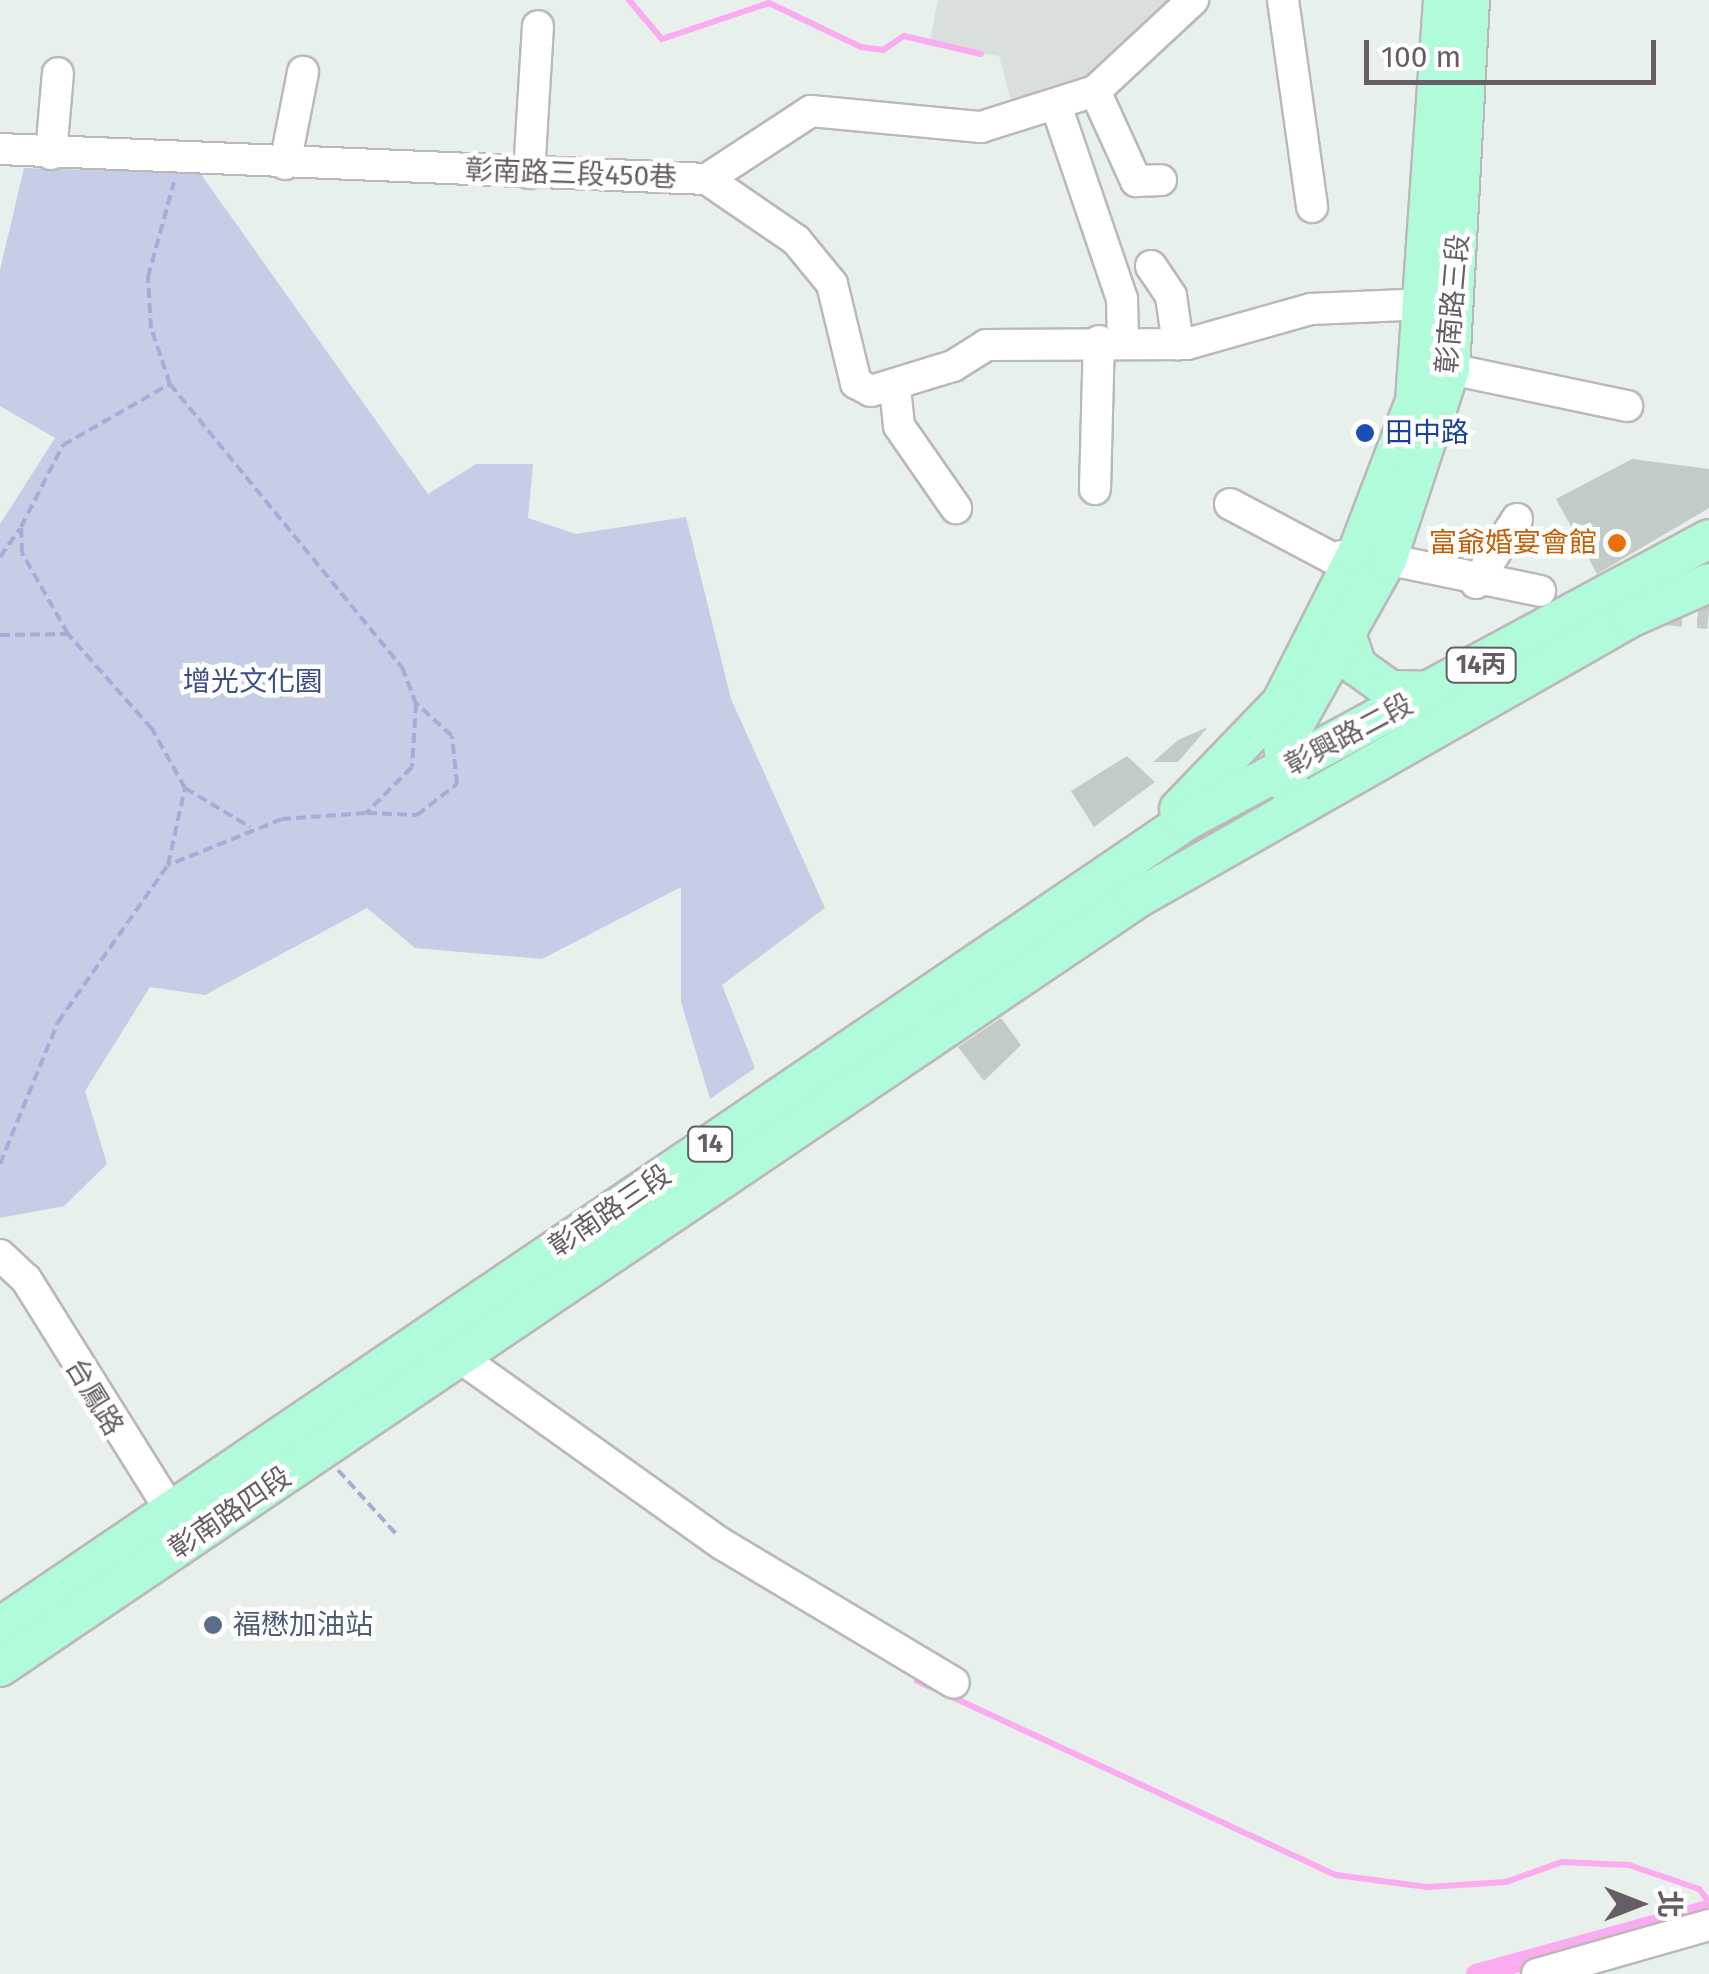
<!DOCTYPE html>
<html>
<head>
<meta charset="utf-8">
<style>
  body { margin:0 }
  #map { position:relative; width:1709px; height:1974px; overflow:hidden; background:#e7f0eb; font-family:"Fira Sans","Noto Sans TC",sans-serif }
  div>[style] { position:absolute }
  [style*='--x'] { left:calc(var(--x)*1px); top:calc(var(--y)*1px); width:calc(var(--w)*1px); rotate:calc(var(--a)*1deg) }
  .industrial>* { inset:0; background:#d9dfdb }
  .green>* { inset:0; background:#c5cee6 }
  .stream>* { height:6px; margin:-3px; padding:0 3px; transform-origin:3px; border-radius:3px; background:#fbabf0 }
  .canal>* { height:20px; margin:-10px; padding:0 10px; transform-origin:10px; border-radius:10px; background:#fbabf0 }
  .building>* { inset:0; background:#c3cbc6 }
  .minor-tunnel>* { height:30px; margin-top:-15px; transform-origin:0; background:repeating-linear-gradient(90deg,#c7ccc9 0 30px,transparent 0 45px) }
  .path>* { height:4px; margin-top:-2px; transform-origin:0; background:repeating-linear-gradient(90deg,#a8aad7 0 10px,transparent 0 15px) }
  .roads { filter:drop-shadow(2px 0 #bdb7ba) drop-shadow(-2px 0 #bdb7ba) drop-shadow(0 2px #bdb7ba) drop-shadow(0 -2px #bdb7ba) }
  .minor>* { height:30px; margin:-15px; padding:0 15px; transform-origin:15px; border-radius:15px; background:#fff }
  .major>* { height:38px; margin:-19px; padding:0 19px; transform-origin:19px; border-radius:19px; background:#b0fbd9 }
  .dots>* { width:28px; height:28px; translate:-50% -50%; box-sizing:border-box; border:5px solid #fff; border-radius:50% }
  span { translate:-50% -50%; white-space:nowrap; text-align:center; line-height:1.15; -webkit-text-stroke:9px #fff; paint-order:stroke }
  .shield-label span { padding:2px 8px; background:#fff; border:2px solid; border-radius:8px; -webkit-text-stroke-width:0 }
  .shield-label { font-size:25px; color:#665e64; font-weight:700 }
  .street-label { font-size:28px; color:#665e64 }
  .transit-label { font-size:28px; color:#164399 }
  .left { translate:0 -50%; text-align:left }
  .food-label { font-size:28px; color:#c56008 }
  .right { translate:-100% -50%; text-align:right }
  .park-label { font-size:28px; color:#3b4e88 }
  .service-label { font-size:28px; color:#4e5e75 }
  .north { position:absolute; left:1589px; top:1854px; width:100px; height:100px; -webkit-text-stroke:8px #fff; paint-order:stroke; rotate:90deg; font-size:28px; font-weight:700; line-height:40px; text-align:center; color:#665e64 }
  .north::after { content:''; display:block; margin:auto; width:35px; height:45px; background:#665e64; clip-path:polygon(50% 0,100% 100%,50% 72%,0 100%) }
  .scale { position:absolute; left:1364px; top:40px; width:292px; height:45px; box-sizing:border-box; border:5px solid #665e64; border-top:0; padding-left:12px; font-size:30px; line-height:35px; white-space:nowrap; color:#665e64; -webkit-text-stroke:8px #fff; paint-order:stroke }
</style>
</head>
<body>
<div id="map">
  <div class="industrial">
    <div style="clip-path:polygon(938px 0,1179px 0,1105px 78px,1013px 108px,999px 56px,929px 46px)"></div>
  </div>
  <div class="green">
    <div style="clip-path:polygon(24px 168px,200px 173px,428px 494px,476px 464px,533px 464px,528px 518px,576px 534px,686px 517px,731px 699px,825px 908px,722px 985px,755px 1068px,710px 1099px,681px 1002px,681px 887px,542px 959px,415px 948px,367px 908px,205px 995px,150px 987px,85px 1091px,107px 1164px,64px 1206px,0 1218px,0 524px,55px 438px,0 406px,0 270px)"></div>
  </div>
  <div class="stream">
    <div style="--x:629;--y:0;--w:51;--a:49.8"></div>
    <div style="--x:662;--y:39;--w:113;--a:-18.6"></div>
    <div style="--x:769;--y:3;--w:102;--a:25.6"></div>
    <div style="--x:861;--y:47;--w:22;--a:8"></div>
    <div style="--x:883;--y:50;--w:25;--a:-34"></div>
    <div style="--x:904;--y:36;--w:79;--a:13.2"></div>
    <div style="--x:917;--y:1681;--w:24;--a:24"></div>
    <div style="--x:950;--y:1696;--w:425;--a:24.9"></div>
    <div style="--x:1336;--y:1875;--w:92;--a:7.5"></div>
    <div style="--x:1427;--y:1887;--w:79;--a:-3.6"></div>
    <div style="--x:1506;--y:1882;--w:59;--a:-19.7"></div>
    <div style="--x:1562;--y:1862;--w:67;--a:2.6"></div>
    <div style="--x:1629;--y:1865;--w:74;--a:18.9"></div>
    <div style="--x:1699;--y:1889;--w:16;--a:52"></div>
  </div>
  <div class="canal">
    <div style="--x:1476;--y:1974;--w:242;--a:-15.4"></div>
  </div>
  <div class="building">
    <div style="clip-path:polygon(1632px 459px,1709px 469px,1709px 508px,1597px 574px,1556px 499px)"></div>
    <div style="clip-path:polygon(1208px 727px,1178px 762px,1153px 762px,1178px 740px)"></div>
    <div style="clip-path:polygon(1127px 756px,1155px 782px,1094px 827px,1071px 791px)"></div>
    <div style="clip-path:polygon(1001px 1018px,1021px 1045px,984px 1081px,958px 1047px)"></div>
  </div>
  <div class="minor-tunnel">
    <div style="--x:1653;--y:609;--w:56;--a:5.1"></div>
  </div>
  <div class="path">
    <div style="--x:170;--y:384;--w:59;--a:-108.7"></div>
    <div style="--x:151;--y:328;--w:51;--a:-93.4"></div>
    <div style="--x:148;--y:277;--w:98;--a:-74.7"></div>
    <div style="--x:0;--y:557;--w:35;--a:-55"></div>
    <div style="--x:0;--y:635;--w:68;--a:-0.8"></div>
    <div style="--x:185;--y:788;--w:76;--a:31"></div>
    <div style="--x:367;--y:813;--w:50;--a:2.3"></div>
    <div style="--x:417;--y:815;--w:51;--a:-37.8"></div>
    <div style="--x:457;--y:784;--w:48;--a:-95.9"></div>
    <div style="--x:452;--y:736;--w:49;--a:-137.5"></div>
    <div style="--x:0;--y:1164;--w:153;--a:-67.8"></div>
    <div style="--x:58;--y:1022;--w:192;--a:-55"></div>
    <div style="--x:168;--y:865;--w:79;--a:-77.6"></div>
    <div style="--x:185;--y:788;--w:68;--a:-119.2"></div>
    <div style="--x:152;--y:729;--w:127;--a:-131.5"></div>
    <div style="--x:68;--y:634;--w:93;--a:-119.6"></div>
    <div style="--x:22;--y:553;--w:26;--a:-92"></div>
    <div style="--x:21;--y:527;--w:92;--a:-62.9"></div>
    <div style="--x:63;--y:445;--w:123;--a:-29.7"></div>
    <div style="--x:170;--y:384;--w:366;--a:50.7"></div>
    <div style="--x:402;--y:667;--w:39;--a:69"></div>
    <div style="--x:416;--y:703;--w:64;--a:93.6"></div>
    <div style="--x:412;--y:767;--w:65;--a:135"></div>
    <div style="--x:366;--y:813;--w:84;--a:175.9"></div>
    <div style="--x:282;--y:819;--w:123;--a:158"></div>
    <div style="--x:338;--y:1470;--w:88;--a:47.8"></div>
  </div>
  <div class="roads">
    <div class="minor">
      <div style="--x:1283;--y:0;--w:209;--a:82"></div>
      <div style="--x:1095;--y:91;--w:99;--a:65.5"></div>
      <div style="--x:1136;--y:181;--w:25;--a:-2"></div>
      <div style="--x:1056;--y:105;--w:205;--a:71.2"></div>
      <div style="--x:1122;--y:299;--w:44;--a:88.7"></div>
      <div style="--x:0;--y:149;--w:708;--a:2.43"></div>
      <div style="--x:707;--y:179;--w:108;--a:34.4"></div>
      <div style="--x:796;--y:240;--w:57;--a:50.7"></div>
      <div style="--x:832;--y:284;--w:102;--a:76.4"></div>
      <div style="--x:856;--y:383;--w:17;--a:28"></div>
      <div style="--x:871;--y:391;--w:86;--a:-17"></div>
      <div style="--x:953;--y:366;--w:39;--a:-32"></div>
      <div style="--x:986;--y:345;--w:201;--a:-0.3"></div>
      <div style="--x:1187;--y:344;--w:129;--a:-15.8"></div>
      <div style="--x:1311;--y:309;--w:117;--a:-2.4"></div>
      <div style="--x:51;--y:154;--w:81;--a:-85.1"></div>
      <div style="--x:285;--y:164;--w:94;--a:-78.9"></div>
      <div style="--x:529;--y:173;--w:147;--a:-86.5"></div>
      <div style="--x:707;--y:179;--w:124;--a:-33.2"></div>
      <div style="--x:811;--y:111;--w:171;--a:5.4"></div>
      <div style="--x:981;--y:127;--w:120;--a:-17.5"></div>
      <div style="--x:1095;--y:91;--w:134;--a:-42.9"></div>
      <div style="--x:1151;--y:266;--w:36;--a:56"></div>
      <div style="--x:1171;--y:296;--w:49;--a:81.7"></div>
      <div style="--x:1450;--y:369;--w:181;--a:11.8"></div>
      <div style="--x:895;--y:388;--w:38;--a:84"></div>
      <div style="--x:899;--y:426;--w:100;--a:55.2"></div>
      <div style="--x:1095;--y:489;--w:148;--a:-88.5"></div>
      <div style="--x:1230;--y:504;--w:115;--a:27.9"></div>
      <div style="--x:1332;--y:558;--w:25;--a:-11"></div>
      <div style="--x:1357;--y:553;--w:187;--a:11.7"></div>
      <div style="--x:1476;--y:583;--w:76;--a:-57.4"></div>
      <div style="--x:0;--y:1255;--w:35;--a:43"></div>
      <div style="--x:26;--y:1279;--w:295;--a:58"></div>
      <div style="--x:458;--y:1356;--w:324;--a:35.5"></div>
      <div style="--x:722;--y:1544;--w:270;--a:30.9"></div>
      <div style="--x:1537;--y:1974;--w:179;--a:-15.9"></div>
    </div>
    <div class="major">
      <div style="--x:1348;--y:640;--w:28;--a:71"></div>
      <div style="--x:1357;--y:666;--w:41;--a:36"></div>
      <div style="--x:1390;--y:690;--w:39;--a:1"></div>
      <div style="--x:1270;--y:725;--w:193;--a:-63.2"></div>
      <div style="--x:1357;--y:553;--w:163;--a:-69.1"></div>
      <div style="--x:1415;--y:401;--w:402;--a:-86"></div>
      <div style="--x:1289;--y:787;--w:42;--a:-98.1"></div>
      <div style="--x:1283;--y:745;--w:212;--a:-60.7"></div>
      <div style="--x:1387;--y:560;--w:201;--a:-71.7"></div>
      <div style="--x:1450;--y:369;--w:370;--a:-86.9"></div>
      <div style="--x:1179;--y:809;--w:147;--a:-46.1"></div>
      <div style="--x:0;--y:1627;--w:1434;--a:-34.2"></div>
      <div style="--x:1186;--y:821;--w:594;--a:-28.33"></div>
      <div style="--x:0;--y:1667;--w:1373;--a:-34.05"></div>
      <div style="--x:1138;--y:898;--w:566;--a:-29.64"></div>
      <div style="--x:1630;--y:618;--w:86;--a:-23.9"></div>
    </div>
  </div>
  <div class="dots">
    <div style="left:1365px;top:433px;background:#1a4fb4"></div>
    <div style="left:1617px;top:543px;background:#e8710a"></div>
    <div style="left:213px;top:1625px;background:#5c6f8a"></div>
  </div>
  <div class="shield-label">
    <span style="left:1481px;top:665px">14丙</span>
    <span style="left:710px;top:1144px">14</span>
  </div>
  <div class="street-label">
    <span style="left:571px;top:174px;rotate:2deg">彰南路三段450巷</span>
    <span style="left:1453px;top:304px;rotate:-85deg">彰南路三段</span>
    <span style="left:1349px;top:735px;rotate:-28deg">彰興路二段</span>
    <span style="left:610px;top:1211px;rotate:-34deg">彰南路三段</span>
    <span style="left:94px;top:1397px;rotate:59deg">台鳳路</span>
    <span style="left:230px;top:1513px;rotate:-34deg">彰南路四段</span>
  </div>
  <div class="transit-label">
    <span class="left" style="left:1385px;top:433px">田中路</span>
  </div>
  <div class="food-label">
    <span class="right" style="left:1597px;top:543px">富爺婚宴會館</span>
  </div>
  <div class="park-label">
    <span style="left:253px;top:682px">增光文化園</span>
  </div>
  <div class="service-label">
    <span class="left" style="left:233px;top:1625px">福懋加油站</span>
  </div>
  <div class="north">北</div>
  <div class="scale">100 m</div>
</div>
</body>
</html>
